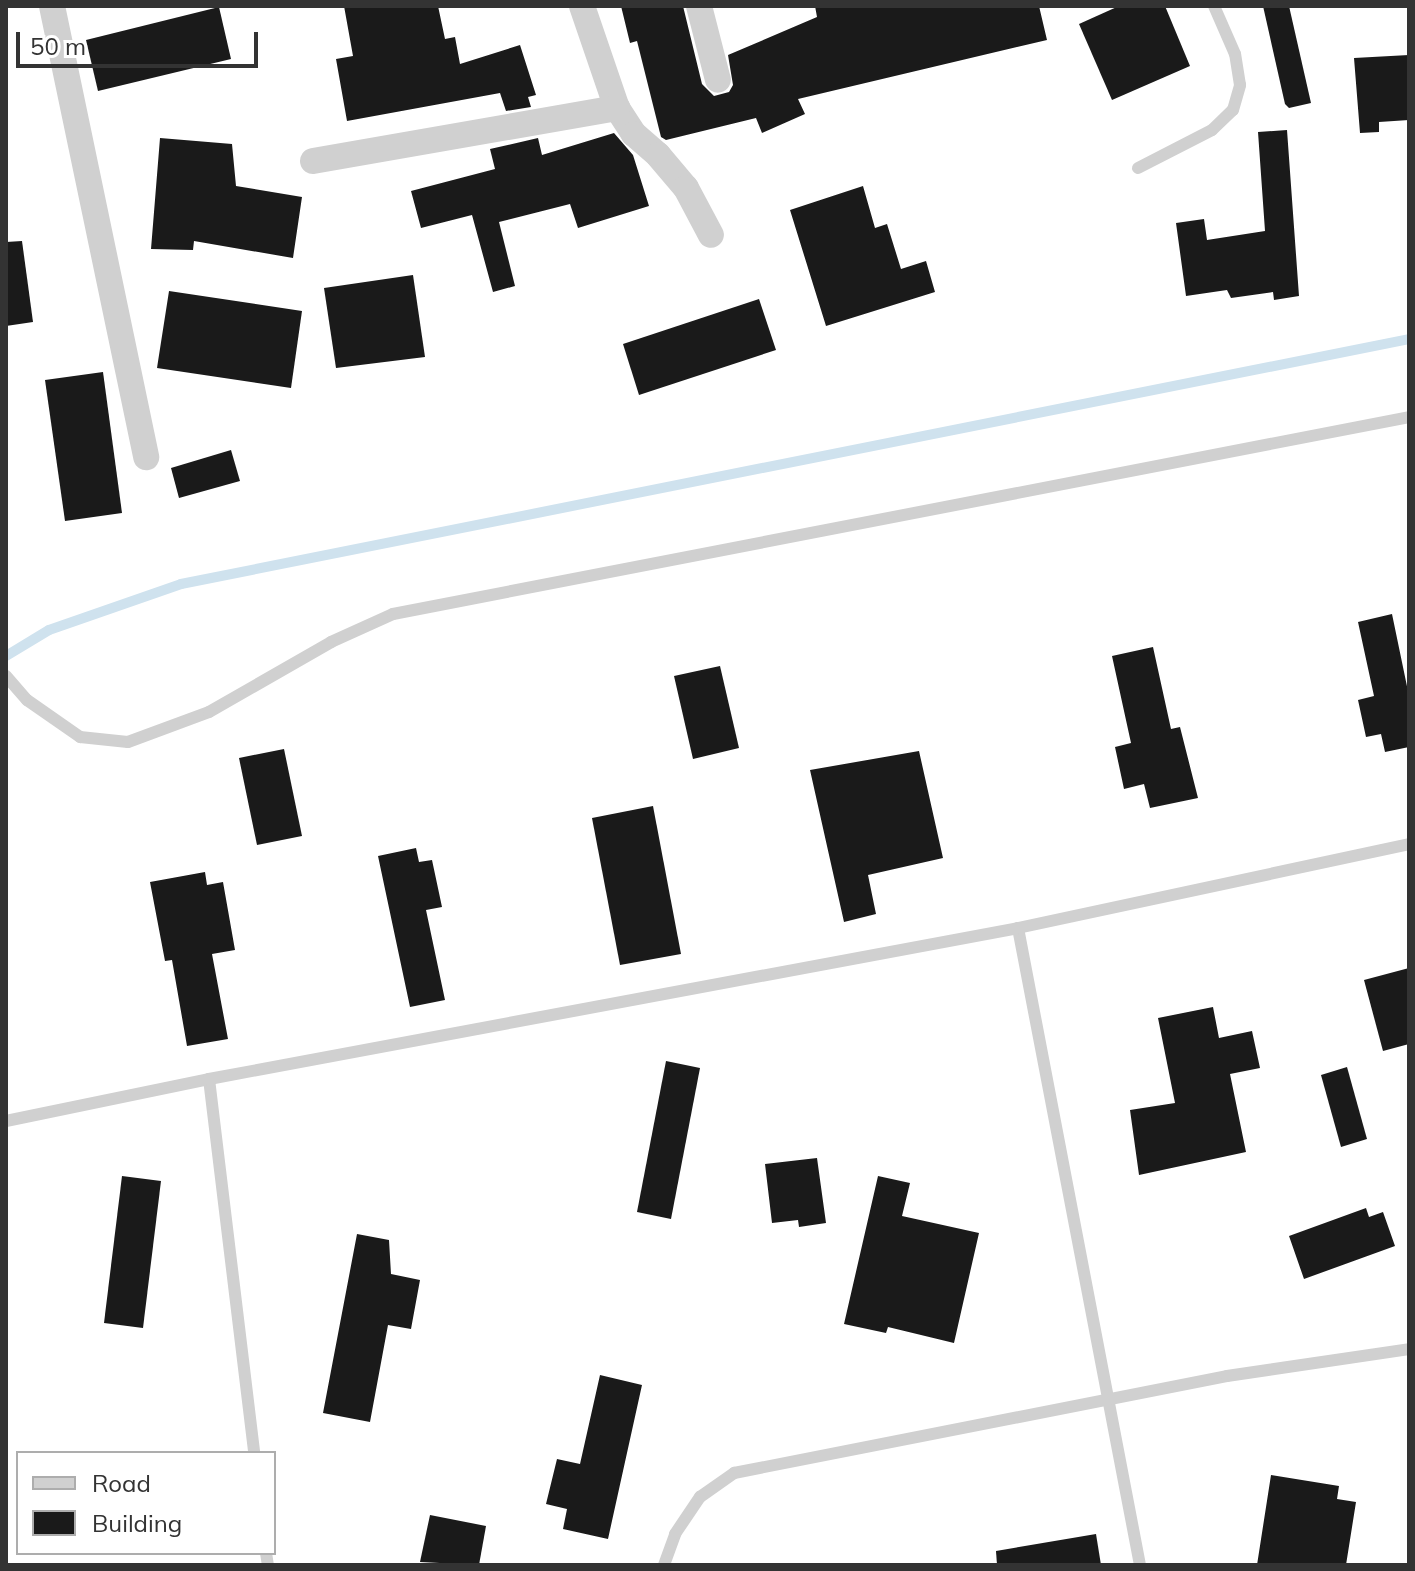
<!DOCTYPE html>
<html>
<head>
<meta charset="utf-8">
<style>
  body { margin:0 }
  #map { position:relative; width:1415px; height:1571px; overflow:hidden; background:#fff; font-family:Mulish,sans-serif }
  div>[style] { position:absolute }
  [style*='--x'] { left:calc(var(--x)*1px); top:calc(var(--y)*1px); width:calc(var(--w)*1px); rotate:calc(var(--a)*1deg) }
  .stream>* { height:10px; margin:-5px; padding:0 5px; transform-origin:5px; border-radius:5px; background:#cfe2ee }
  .building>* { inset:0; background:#1a1a1a }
  .service>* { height:12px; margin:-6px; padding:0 6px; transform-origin:6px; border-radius:6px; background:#d0d0d0 }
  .minor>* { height:26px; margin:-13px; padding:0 13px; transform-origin:13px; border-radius:13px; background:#d0d0d0 }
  span { translate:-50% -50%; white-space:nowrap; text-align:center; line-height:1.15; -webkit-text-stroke:8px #fff; paint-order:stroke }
  .frame { position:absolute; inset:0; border:8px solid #333; pointer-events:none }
  .legend { position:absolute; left:16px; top:1451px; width:260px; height:104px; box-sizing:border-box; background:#fff; border:2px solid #adadad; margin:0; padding:10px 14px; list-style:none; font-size:24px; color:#333 }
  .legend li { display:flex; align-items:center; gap:16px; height:40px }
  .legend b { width:40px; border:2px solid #adadad }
  .scale { position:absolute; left:16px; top:32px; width:242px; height:36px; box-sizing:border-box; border:4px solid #333; border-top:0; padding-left:10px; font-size:24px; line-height:28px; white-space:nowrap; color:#333; -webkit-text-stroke:6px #fff; paint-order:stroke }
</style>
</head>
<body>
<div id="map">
  <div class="stream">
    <div style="--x:6;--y:656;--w:50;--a:-31.2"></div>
    <div style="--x:49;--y:630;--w:140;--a:-19.2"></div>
    <div style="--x:181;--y:584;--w:1252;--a:-11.28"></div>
  </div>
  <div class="building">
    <div style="clip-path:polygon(344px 6px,438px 6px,445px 39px,455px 37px,460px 64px,520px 45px,536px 95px,528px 97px,531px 107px,506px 111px,500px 93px,347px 121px,336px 59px,353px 56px)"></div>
    <div style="clip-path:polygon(621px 6px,683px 6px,702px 84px,714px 96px,729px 92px,733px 85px,728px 55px,817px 17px,815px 6px,1039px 6px,1047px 40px,798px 99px,805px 114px,762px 133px,756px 118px,666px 140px,661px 137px,637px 41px,630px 43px)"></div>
    <div style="clip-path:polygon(1119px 6px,1165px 6px,1190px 66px,1112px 100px,1079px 24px)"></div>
    <div style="clip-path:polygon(1263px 6px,1289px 6px,1311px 103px,1289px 108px,1285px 104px)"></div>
    <div style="clip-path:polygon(219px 7px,231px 59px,98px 91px,86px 40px)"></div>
    <div style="clip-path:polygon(1409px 55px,1409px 120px,1379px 122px,1379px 132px,1360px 133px,1354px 58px)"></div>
    <div style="clip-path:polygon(1287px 130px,1299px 296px,1274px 300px,1273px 292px,1231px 298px,1227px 290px,1186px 296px,1176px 223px,1204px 219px,1207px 240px,1265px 231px,1258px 132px)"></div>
    <div style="clip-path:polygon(614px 133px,633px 155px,649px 206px,578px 228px,570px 204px,499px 222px,515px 286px,493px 292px,472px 215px,421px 228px,411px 191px,495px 169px,490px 149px,538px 138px,542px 155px)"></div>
    <div style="clip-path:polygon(160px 138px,232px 144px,236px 186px,302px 197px,293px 258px,194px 241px,193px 250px,151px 249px)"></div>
    <div style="clip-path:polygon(863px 186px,875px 228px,887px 224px,901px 269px,926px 261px,935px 292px,826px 326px,790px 210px)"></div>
    <div style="clip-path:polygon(22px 241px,33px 322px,6px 326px,6px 242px)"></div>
    <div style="clip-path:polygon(413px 275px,425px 357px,336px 368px,324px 288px)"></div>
    <div style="clip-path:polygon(169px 291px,302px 311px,291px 388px,157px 368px)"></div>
    <div style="clip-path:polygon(759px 299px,776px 350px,639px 395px,623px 344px)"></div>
    <div style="clip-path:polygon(103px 372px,122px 513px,65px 521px,45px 380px)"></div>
    <div style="clip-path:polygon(231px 450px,240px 481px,179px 498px,171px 468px)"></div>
    <div style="clip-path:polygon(1392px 614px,1409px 696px,1409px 747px,1385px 752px,1381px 734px,1366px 737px,1358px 700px,1374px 696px,1358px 622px)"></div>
    <div style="clip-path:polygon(1153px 647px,1171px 729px,1180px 727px,1198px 798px,1150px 808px,1144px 784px,1124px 789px,1115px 747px,1131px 743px,1112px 656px)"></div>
    <div style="clip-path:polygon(720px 666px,739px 748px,693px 759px,674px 676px)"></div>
    <div style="clip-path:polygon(284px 749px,302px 836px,257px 845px,239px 758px)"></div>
    <div style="clip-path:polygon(919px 751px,943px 858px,868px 875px,876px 914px,844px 922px,810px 770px)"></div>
    <div style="clip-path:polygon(653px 806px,681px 954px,620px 965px,592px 818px)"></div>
    <div style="clip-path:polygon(416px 848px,419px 862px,432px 860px,442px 907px,426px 910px,445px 1000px,410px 1007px,378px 856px)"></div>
    <div style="clip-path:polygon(205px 872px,207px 885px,223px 882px,235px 950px,212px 954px,228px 1039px,187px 1046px,172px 960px,165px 961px,150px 882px)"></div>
    <div style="clip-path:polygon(1409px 968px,1409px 1044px,1383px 1051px,1364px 980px)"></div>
    <div style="clip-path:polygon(1213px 1007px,1219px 1038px,1252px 1031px,1260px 1068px,1230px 1074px,1246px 1152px,1139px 1175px,1130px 1110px,1175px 1103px,1158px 1018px)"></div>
    <div style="clip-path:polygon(666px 1061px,700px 1068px,671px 1219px,637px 1212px)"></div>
    <div style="clip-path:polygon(1347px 1067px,1367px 1139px,1341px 1147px,1321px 1075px)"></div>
    <div style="clip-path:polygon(817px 1158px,826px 1223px,799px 1227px,798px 1220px,772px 1223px,765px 1164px)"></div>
    <div style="clip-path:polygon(122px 1176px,161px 1181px,143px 1328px,104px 1323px)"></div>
    <div style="clip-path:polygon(878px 1176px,910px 1183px,902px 1216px,979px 1233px,954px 1343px,888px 1327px,886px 1333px,844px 1324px)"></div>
    <div style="clip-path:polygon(1366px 1208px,1369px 1217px,1383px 1212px,1395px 1246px,1304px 1279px,1289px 1236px)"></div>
    <div style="clip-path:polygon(357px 1234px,389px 1240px,391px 1274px,420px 1280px,411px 1329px,388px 1325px,370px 1422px,323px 1413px)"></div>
    <div style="clip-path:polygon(600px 1375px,642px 1385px,608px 1539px,563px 1529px,567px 1509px,546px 1504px,557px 1459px,580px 1464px)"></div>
    <div style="clip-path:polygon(1271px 1475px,1339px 1486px,1337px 1499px,1356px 1502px,1346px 1565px,1257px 1565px)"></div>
    <div style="clip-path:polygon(430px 1515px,486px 1526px,479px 1565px,420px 1562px)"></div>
    <div style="clip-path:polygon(1096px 1534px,1101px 1565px,997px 1565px,996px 1551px)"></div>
  </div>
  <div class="service">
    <div style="--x:1138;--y:168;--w:83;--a:-27.2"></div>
    <div style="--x:1212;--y:130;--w:29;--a:-44"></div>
    <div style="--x:1233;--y:110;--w:26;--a:-74"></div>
    <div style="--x:1240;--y:85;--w:31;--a:-99"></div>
    <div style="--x:1235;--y:54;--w:52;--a:-113.6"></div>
    <div style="--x:6;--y:676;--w:32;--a:49"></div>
    <div style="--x:27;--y:700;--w:65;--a:34.9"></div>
    <div style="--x:80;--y:737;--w:48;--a:5.9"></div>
    <div style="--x:128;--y:742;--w:86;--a:-20.3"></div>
    <div style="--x:209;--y:712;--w:141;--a:-29.8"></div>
    <div style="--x:331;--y:642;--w:68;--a:-24.3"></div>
    <div style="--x:393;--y:614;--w:1035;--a:-10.97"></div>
    <div style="--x:1018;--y:928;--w:649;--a:79.16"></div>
    <div style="--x:209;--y:1079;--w:377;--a:83.1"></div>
    <div style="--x:6;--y:1121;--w:207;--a:-11.7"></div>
    <div style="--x:209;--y:1079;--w:823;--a:-10.57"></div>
    <div style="--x:1018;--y:928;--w:400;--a:-12.1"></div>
    <div style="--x:266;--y:1553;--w:12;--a:81"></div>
    <div style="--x:664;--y:1565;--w:33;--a:-70"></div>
    <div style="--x:675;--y:1534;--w:45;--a:-56"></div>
    <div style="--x:700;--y:1497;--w:42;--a:-35.2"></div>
    <div style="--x:734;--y:1473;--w:502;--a:-11.13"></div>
    <div style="--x:1227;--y:1376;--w:184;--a:-8.4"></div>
  </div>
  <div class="minor">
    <div style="--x:52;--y:6;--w:461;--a:78.2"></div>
    <div style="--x:582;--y:6;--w:108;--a:71.1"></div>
    <div style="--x:617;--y:108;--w:31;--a:57"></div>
    <div style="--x:634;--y:134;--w:32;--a:41"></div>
    <div style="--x:658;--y:155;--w:43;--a:49.7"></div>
    <div style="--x:686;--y:188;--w:53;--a:62"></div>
    <div style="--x:699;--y:6;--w:76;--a:75.6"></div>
    <div style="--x:313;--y:161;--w:309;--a:-9.9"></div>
  </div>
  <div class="frame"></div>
  <ul class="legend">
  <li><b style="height:10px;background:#d0d0d0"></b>Road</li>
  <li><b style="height:22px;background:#1a1a1a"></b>Building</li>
  </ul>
  <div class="scale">50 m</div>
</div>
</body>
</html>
